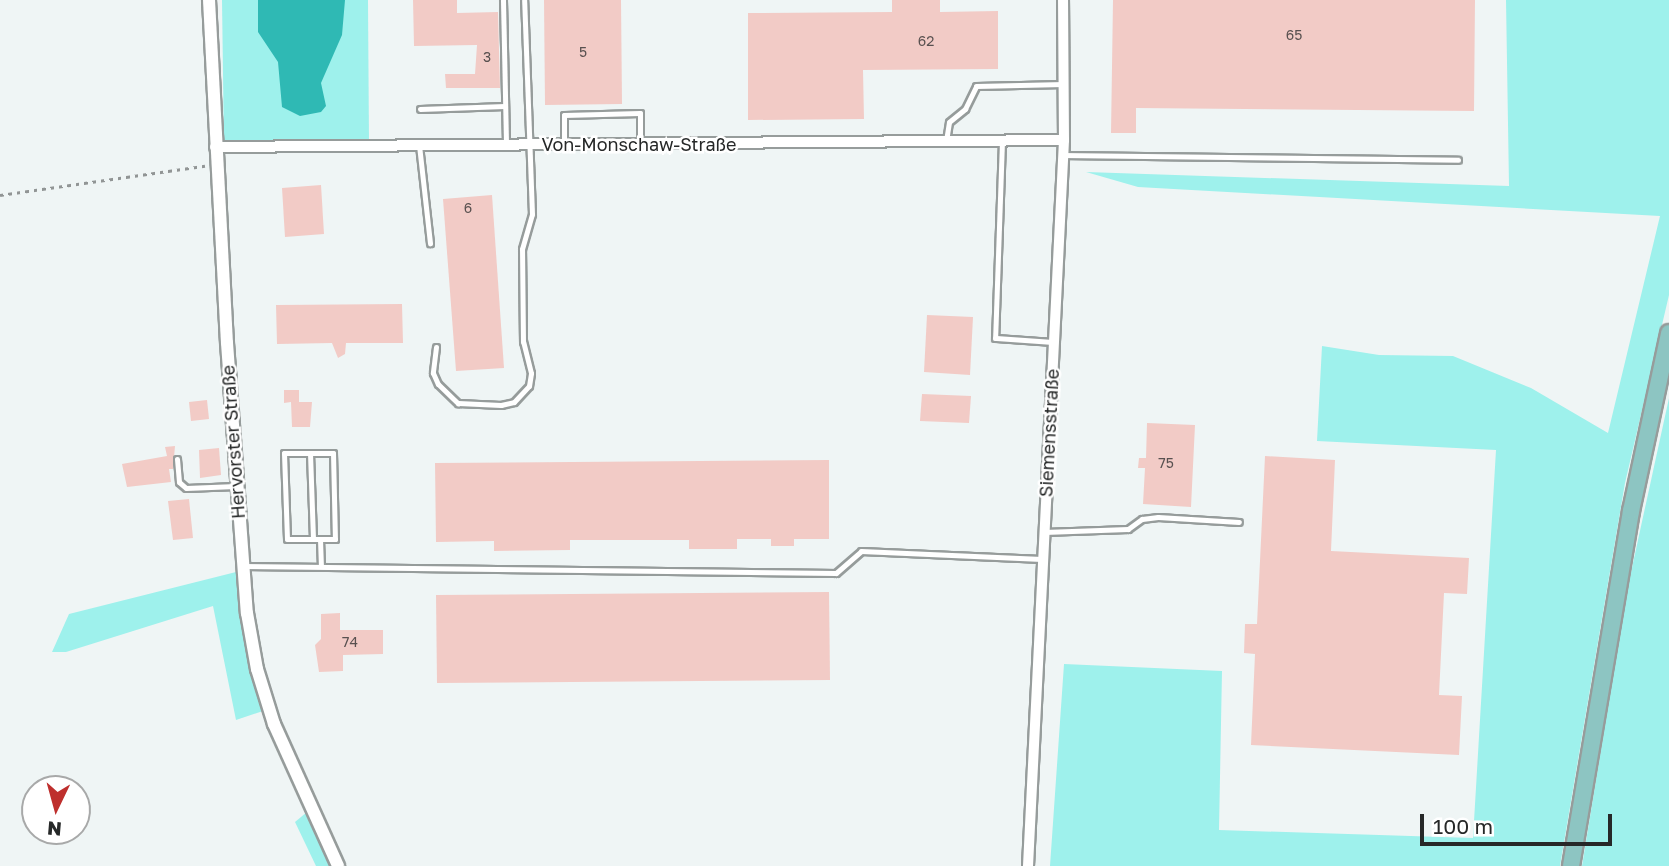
<!DOCTYPE html>
<html>
<head>
<meta charset="utf-8">
<style>
  body { margin:0 }
  #map { position:relative; width:1669px; height:866px; overflow:hidden; background:#eff5f5; font-family:"Golos Text",sans-serif }
  div>[style] { position:absolute }
  [style*='--x'] { left:calc(var(--x)*1px); top:calc(var(--y)*1px); width:calc(var(--w)*1px); rotate:calc(var(--a)*1deg) }
  .green>* { inset:0; background:#9ef1ec }
  .water>* { inset:0; background:#2fb9b4 }
  .building>* { inset:0; background:#f2cbc6 }
  .path>* { height:2.5px; margin-top:-1.25px; transform-origin:0; background:repeating-linear-gradient(90deg,#919595 0 3.5px,transparent 0 8.5px) }
  .roads { filter:drop-shadow(2px 0 #969c9b) drop-shadow(-2px 0 #969c9b) drop-shadow(0 2px #969c9b) drop-shadow(0 -2px #969c9b) }
  .service>* { height:5px; margin:-2.5px; padding:0 2.5px; transform-origin:2.5px; border-radius:2.5px; background:#fff }
  .minor>* { height:10px; margin:-5px; padding:0 5px; transform-origin:5px; border-radius:5px; background:#fff }
  .tertiary>* { height:12px; margin:-6px; padding:0 6px; transform-origin:6px; border-radius:6px; background:#fff }
  .primary>* { height:16px; margin:-8px; padding:0 8px; transform-origin:8px; border-radius:8px; background:#8dc5c2 }
  span { translate:-50% -50%; white-space:nowrap; text-align:center; line-height:1.15; -webkit-text-stroke:5px #fff; paint-order:stroke }
  .number-label { font-size:14px; color:#595150 }
  .number-label span { -webkit-text-stroke-width:0 }
  .street-label { font-size:18px; color:#262828 }
  .north { position:absolute; left:21px; top:775px; width:70px; height:70px; box-sizing:border-box; background:#fff; border:2px solid #a8a9a9; border-radius:50%; rotate:185deg; font-size:19px; font-weight:700; line-height:28px; text-align:center; color:#262828 }
  .north::after { content:''; display:block; margin:auto; width:24px; height:32px; background:#be2f2d; clip-path:polygon(50% 0,100% 100%,50% 72%,0 100%) }
  .scale { position:absolute; left:1420px; top:814px; width:192px; height:32px; box-sizing:border-box; border:4px solid #262828; border-top:0; padding-left:9px; font-size:21px; line-height:24px; white-space:nowrap; color:#262828; -webkit-text-stroke:5px #fff; paint-order:stroke }
</style>
</head>
<body>
<div id="map">
  <div class="green">
    <div style="clip-path:polygon(222px 0,368px 0,369px 146px,224px 147px)"></div>
    <div style="clip-path:polygon(1506px 0,1669px 0,1669px 295px,1625px 483px,1560px 866px,1050px 866px,1064px 664px,1222px 671px,1219px 830px,1473px 838px,1496px 450px,1317px 441px,1322px 346px,1379px 355px,1453px 356px,1531px 388px,1608px 433px,1660px 216px,1138px 187px,1086px 172px,1509px 186px)"></div>
    <div style="clip-path:polygon(1669px 398px,1669px 866px,1582px 866px,1626px 595px)"></div>
    <div style="clip-path:polygon(236px 572px,248px 660px,263px 711px,236px 720px,213px 606px,66px 652px,52px 652px,69px 614px)"></div>
    <div style="clip-path:polygon(307px 812px,333px 866px,316px 866px,295px 822px)"></div>
  </div>
  <div class="water">
    <div style="clip-path:polygon(258px 0,345px 0,342px 35px,321px 83px,326px 106px,321px 112px,300px 116px,282px 107px,278px 62px,258px 32px)"></div>
  </div>
  <div class="building">
    <div style="clip-path:polygon(413px 0,457px 0,457px 13px,498px 12px,500px 88px,446px 88px,445px 74px,475px 74px,477px 45px,414px 46px)"></div>
    <div style="clip-path:polygon(544px 0,621px 0,622px 104px,545px 105px)"></div>
    <div style="clip-path:polygon(892px 0,940px 0,940px 12px,998px 11px,998px 69px,863px 70px,864px 119px,748px 120px,748px 13px,892px 12px)"></div>
    <div style="clip-path:polygon(1113px 0,1475px 0,1474px 111px,1136px 108px,1136px 133px,1111px 133px)"></div>
    <div style="clip-path:polygon(321px 185px,324px 234px,285px 237px,282px 188px)"></div>
    <div style="clip-path:polygon(492px 195px,504px 368px,456px 371px,443px 199px)"></div>
    <div style="clip-path:polygon(402px 304px,403px 343px,346px 343px,345px 354px,338px 358px,332px 343px,277px 344px,276px 305px)"></div>
    <div style="clip-path:polygon(927px 315px,973px 317px,970px 375px,924px 372px)"></div>
    <div style="clip-path:polygon(284px 390px,299px 390px,299px 402px,312px 402px,310px 427px,292px 427px,291px 402px,284px 403px)"></div>
    <div style="clip-path:polygon(922px 394px,971px 396px,969px 423px,920px 421px)"></div>
    <div style="clip-path:polygon(207px 400px,209px 419px,191px 421px,189px 402px)"></div>
    <div style="clip-path:polygon(1147px 423px,1195px 425px,1191px 507px,1143px 504px,1145px 468px,1138px 468px,1139px 458px,1146px 458px)"></div>
    <div style="clip-path:polygon(175px 446px,173px 469px,169px 469px,171px 482px,127px 487px,122px 464px,167px 456px,165px 447px)"></div>
    <div style="clip-path:polygon(219px 448px,221px 475px,200px 478px,199px 450px)"></div>
    <div style="clip-path:polygon(1265px 456px,1335px 460px,1331px 551px,1469px 558px,1467px 594px,1444px 593px,1439px 695px,1462px 696px,1459px 755px,1251px 745px,1255px 654px,1244px 653px,1245px 624px,1257px 624px)"></div>
    <div style="clip-path:polygon(829px 460px,829px 539px,794px 539px,794px 546px,771px 546px,771px 539px,737px 539px,737px 549px,689px 549px,689px 540px,570px 540px,570px 550px,494px 551px,494px 541px,436px 542px,435px 463px)"></div>
    <div style="clip-path:polygon(189px 499px,193px 538px,173px 540px,168px 501px)"></div>
    <div style="clip-path:polygon(829px 592px,830px 680px,437px 683px,436px 595px)"></div>
    <div style="clip-path:polygon(340px 613px,340px 630px,383px 630px,383px 654px,343px 655px,343px 671px,319px 672px,315px 645px,321px 639px,321px 614px)"></div>
  </div>
  <div class="path">
    <div style="--x:0;--y:195;--w:207;--a:-8.1"></div>
  </div>
  <div class="roads">
    <div class="service">
      <div style="--x:503;--y:0;--w:145;--a:88.8"></div>
      <div style="--x:420;--y:109;--w:85;--a:-2"></div>
      <div style="--x:946;--y:141;--w:19;--a:-81"></div>
      <div style="--x:949;--y:122;--w:21;--a:-39"></div>
      <div style="--x:965;--y:109;--w:25;--a:-64"></div>
      <div style="--x:976;--y:86;--w:88;--a:-1.3"></div>
      <div style="--x:1002;--y:141;--w:197;--a:92"></div>
      <div style="--x:995;--y:338;--w:59;--a:3.9"></div>
      <div style="--x:564;--y:144;--w:29;--a:-90"></div>
      <div style="--x:564;--y:115;--w:76;--a:-1.5"></div>
      <div style="--x:640;--y:113;--w:32;--a:90"></div>
      <div style="--x:419;--y:145;--w:99;--a:83.6"></div>
      <div style="--x:1063;--y:155;--w:395;--a:0.7"></div>
      <div style="--x:436;--y:347;--w:26;--a:97"></div>
      <div style="--x:433;--y:373;--w:12;--a:66"></div>
      <div style="--x:438;--y:384;--w:28;--a:44"></div>
      <div style="--x:458;--y:403;--w:43;--a:2.7"></div>
      <div style="--x:501;--y:405;--w:13;--a:-13"></div>
      <div style="--x:514;--y:402;--w:22;--a:-47"></div>
      <div style="--x:529;--y:386;--w:13;--a:-81"></div>
      <div style="--x:531;--y:373;--w:32;--a:-104"></div>
      <div style="--x:523;--y:342;--w:93;--a:-90.6"></div>
      <div style="--x:522;--y:249;--w:36;--a:-74"></div>
      <div style="--x:532;--y:214;--w:214;--a:-92.1"></div>
      <div style="--x:284;--y:453;--w:49;--a:0"></div>
      <div style="--x:333;--y:453;--w:86;--a:88.7"></div>
      <div style="--x:335;--y:539;--w:48;--a:180"></div>
      <div style="--x:287;--y:539;--w:86;--a:-92"></div>
      <div style="--x:310;--y:453;--w:86;--a:88"></div>
      <div style="--x:177;--y:459;--w:23;--a:85"></div>
      <div style="--x:179;--y:482;--w:9;--a:41"></div>
      <div style="--x:186;--y:488;--w:50;--a:-2.3"></div>
      <div style="--x:1044;--y:532;--w:84;--a:-2"></div>
      <div style="--x:1128;--y:529;--w:17;--a:-36"></div>
      <div style="--x:1142;--y:519;--w:16;--a:-7"></div>
      <div style="--x:1158;--y:517;--w:81;--a:3.5"></div>
      <div style="--x:320;--y:539;--w:27;--a:88"></div>
      <div style="--x:243;--y:566;--w:593;--a:0.68"></div>
      <div style="--x:836;--y:573;--w:33;--a:-41"></div>
      <div style="--x:861;--y:551;--w:181;--a:2.5"></div>
    </div>
    <div class="minor">
      <div style="--x:215;--y:147;--w:849;--a:-0.47"></div>
      <div style="--x:1028;--y:866;--w:727;--a:-87.16"></div>
      <div style="--x:1064;--y:140;--w:140;--a:-90.4"></div>
    </div>
    <div class="tertiary">
      <div style="--x:209;--y:0;--w:343;--a:87"></div>
      <div style="--x:227;--y:343;--w:271;--a:85.8"></div>
      <div style="--x:247;--y:613;--w:57;--a:79.9"></div>
      <div style="--x:257;--y:669;--w:58;--a:72.8"></div>
      <div style="--x:274;--y:724;--w:156;--a:65.7"></div>
    </div>
    <div class="primary">
      <div style="--x:1571;--y:866;--w:360;--a:-80.4"></div>
      <div style="--x:1631;--y:511;--w:182;--a:-77.9"></div>
    </div>
  </div>
  <div class="number-label">
    <span style="left:1294px;top:35px">65</span>
    <span style="left:926px;top:41px">62</span>
    <span style="left:583px;top:52px">5</span>
    <span style="left:487px;top:57px">3</span>
    <span style="left:468px;top:208px">6</span>
    <span style="left:1166px;top:463px">75</span>
    <span style="left:350px;top:642px">74</span>
  </div>
  <div class="street-label">
    <span style="left:639px;top:144px">Von-Monschaw-Straße</span>
    <span style="left:1049px;top:433px;rotate:-87deg">Siemensstraße</span>
    <span style="left:233px;top:442px;rotate:-94deg">Hervorster Straße</span>
  </div>
  <div class="north">N</div>
  <div class="scale">100 m</div>
</div>
</body>
</html>
